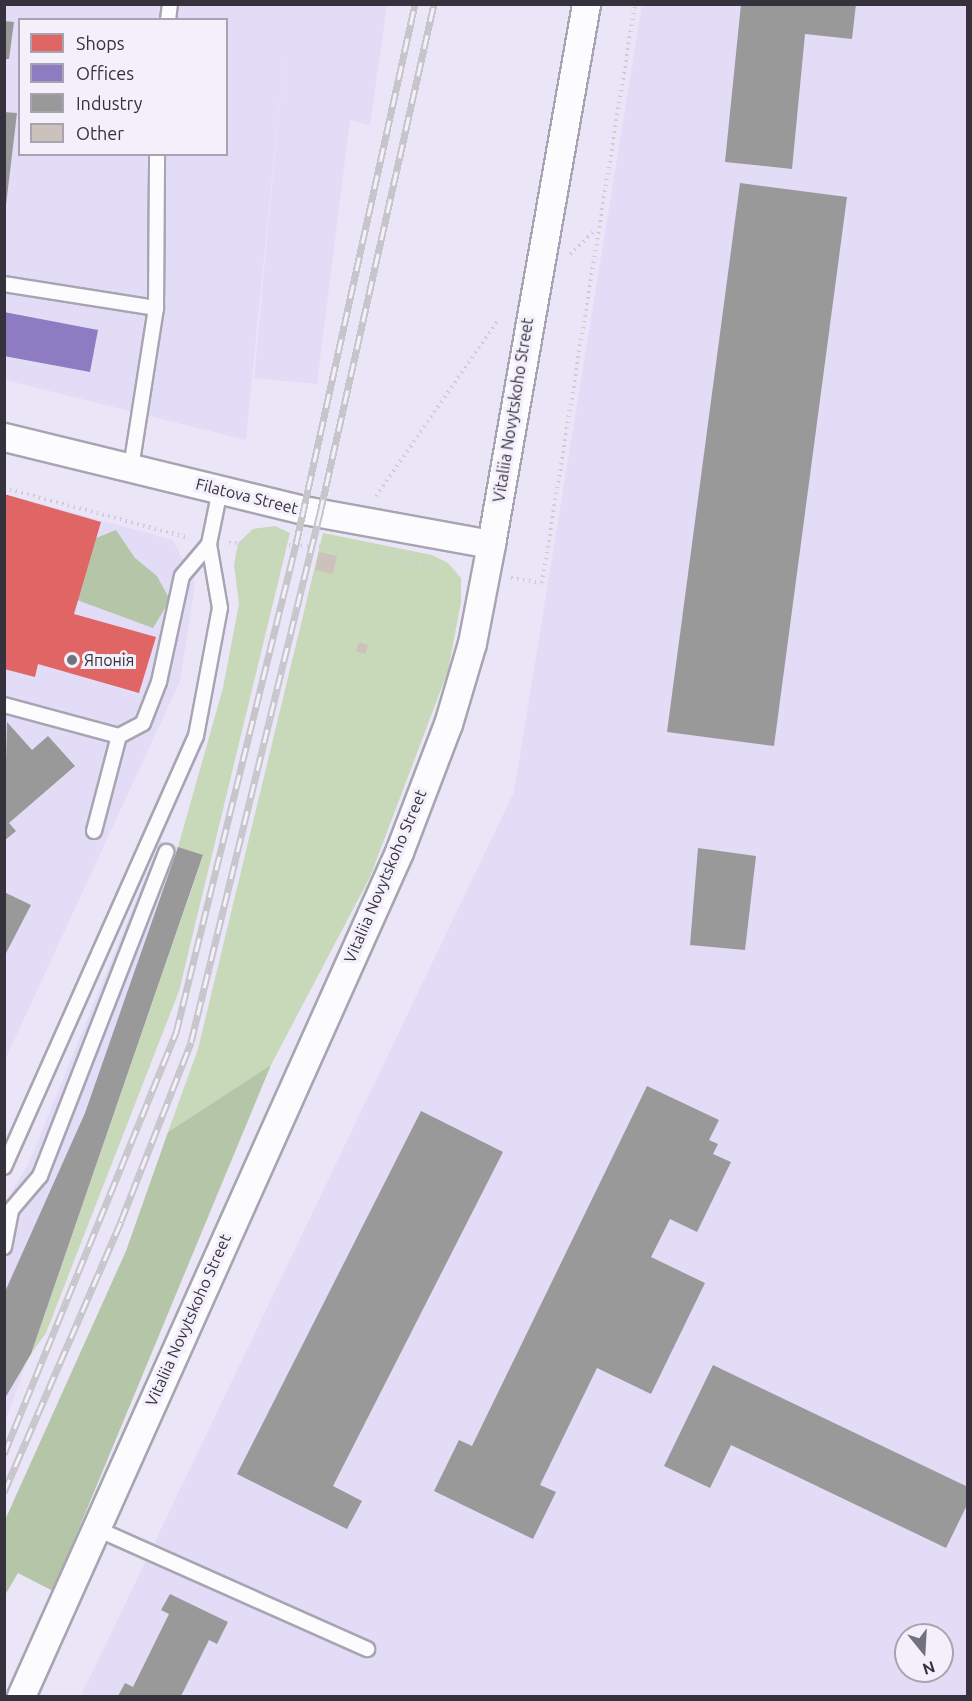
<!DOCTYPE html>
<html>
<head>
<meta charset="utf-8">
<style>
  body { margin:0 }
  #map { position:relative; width:972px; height:1701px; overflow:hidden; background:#eae6f7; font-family:Ubuntu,sans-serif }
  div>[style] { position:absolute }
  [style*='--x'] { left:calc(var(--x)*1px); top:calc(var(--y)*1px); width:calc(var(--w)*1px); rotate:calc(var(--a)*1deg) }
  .built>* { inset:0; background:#e2dcf7 }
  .green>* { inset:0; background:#c7d9b9 }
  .forest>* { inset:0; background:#b4c6a7 }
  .shops>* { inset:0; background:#e06666 }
  .offices>* { inset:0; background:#8e7cc3 }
  .industry>* { inset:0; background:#999 }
  .building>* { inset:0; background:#cdc1bc }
  .path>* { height:4px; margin-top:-2px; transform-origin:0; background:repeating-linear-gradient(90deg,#ceccd2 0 1.5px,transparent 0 6px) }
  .roads { filter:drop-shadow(2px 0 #a7a5b1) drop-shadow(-2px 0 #a7a5b1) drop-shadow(0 2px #a7a5b1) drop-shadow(0 -2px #a7a5b1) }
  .service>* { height:14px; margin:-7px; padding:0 7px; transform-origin:7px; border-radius:7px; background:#fcfbfe }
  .minor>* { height:27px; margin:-13.5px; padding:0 13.5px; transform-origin:13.5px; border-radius:13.5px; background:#fcfbfe }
  .rail>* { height:7px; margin-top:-3.5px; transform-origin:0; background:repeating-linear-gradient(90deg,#f3f0fc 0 14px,#c6c5c9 0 28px); box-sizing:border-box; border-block:2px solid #c6c5c9 }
  .dots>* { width:16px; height:16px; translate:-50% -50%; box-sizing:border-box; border:3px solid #f3f0fc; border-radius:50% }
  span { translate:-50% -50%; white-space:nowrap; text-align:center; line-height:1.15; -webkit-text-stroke:6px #f3f0fc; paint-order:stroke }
  .street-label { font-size:16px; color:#35323d }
  .poi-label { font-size:16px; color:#35323d }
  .left { translate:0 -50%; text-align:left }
  .frame { position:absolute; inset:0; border:6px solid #35323d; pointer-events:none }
  .legend { position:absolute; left:18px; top:18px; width:210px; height:138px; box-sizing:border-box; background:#f3f0fc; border:2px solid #a7a4b0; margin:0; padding:8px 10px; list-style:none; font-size:18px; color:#35323d }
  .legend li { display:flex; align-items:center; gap:12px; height:30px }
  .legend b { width:30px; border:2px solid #a7a4b0 }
  .north { position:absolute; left:894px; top:1623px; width:60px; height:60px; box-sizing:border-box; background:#f3f0fc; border:2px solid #a7a4b0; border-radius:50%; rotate:162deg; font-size:16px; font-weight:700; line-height:24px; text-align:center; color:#35323d }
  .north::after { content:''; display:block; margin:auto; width:21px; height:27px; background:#74717e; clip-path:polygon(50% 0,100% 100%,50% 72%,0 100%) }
</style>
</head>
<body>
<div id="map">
  <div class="built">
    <div style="clip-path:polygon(evenodd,5px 5px,387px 5px,370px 125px,350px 120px,317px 384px,254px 378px,285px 45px,246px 440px,5px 380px,5px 5px,20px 20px,226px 20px,226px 154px,20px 154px,20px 20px)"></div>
    <div style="clip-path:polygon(evenodd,642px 5px,967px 5px,967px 1696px,81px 1696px,514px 792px,642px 5px,906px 1635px,942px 1635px,942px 1671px,906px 1671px,906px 1635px)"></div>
    <div style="clip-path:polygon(5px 494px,173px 540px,195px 584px,180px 681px,5px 1060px)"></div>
    <div style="clip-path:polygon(160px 841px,203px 855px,5px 1423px,5px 1202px,29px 1163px)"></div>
  </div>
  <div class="green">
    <div style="clip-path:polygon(275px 526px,290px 533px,179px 991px,46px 1333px,31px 1354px,203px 856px,178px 847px,223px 688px,239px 604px,234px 565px,238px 543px,253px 529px)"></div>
    <div style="clip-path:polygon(323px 533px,432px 555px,448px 563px,461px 578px,461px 602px,448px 671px,370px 877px,271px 1065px,168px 1132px,198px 1049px)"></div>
  </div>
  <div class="forest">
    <div style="clip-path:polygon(116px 530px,135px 558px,157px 576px,170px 600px,153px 628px,77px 600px,96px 538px)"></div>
    <div style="clip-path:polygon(271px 1065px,53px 1591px,18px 1573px,5px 1595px,5px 1520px,126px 1251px,168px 1132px)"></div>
  </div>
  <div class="shops">
    <div style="clip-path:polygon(4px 494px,101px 522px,74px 614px,156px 637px,139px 693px,38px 664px,35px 677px,4px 669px)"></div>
  </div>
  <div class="offices">
    <div style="clip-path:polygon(4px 312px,98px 330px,90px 372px,4px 356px)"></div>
  </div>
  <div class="industry">
    <div style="clip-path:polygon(741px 4px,856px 4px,852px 39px,805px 34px,792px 169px,725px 162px)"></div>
    <div style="clip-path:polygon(4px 21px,14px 22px,9px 59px,4px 59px)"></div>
    <div style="clip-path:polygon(4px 112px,17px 113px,6px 205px,4px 205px)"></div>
    <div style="clip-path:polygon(740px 183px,847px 197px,774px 746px,667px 732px)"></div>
    <div style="clip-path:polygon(7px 722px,32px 750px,48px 736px,75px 766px,9px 823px,16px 831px,4px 841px)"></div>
    <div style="clip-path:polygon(178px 847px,203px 855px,31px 1354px,4px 1400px,4px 1294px,85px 1113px)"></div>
    <div style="clip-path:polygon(698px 848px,756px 856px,745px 950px,690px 945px)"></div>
    <div style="clip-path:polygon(4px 892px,31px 905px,4px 957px)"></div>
    <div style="clip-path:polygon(647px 1086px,719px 1120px,709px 1140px,718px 1144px,713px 1154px,731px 1162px,697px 1232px,670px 1219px,651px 1257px,705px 1283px,651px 1394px,597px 1368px,540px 1485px,556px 1492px,533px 1539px,434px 1491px,459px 1440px,472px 1446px)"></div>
    <div style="clip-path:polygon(421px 1111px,503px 1152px,333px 1486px,362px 1501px,347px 1529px,237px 1474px)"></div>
    <div style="clip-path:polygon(713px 1365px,968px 1487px,968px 1503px,946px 1548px,731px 1445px,710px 1488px,664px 1466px)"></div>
    <div style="clip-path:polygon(170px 1594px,228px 1622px,217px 1644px,209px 1640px,181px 1696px,118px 1696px,125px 1683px,133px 1687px,169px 1614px,161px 1610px)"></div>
  </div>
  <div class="building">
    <div style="clip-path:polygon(319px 552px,337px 556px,333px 574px,315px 570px)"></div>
    <div style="clip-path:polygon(359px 642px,368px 645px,365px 654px,356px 651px)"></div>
  </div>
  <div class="path">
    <div style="--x:570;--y:254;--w:34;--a:-43"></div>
    <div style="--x:4;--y:488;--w:192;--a:15.1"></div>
    <div style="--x:376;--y:496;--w:212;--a:-55.2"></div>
    <div style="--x:229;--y:543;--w:109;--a:2.1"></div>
    <div style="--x:375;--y:554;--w:62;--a:11.1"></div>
    <div style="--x:511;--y:578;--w:31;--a:9"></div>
    <div style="--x:542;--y:583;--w:586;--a:-80.87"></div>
  </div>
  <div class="roads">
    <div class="service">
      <div style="--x:168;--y:20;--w:16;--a:-83"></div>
      <div style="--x:4;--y:284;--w:154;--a:9"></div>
      <div style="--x:156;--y:308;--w:162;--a:98.9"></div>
      <div style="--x:156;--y:308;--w:154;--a:-89.6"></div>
      <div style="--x:4;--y:705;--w:119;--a:15.1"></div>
      <div style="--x:119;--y:736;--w:27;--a:-28"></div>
      <div style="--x:143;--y:723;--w:44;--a:-68.7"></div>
      <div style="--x:159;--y:682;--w:108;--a:-77.8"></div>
      <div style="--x:182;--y:576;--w:42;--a:-49.8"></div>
      <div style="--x:94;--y:831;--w:98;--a:-75.3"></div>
      <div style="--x:4;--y:1167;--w:472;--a:-66"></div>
      <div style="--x:196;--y:736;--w:130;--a:-79.4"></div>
      <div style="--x:220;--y:608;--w:65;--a:-99.8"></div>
      <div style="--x:209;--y:544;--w:55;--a:-78.5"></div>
      <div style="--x:4;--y:1247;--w:38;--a:-79"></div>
      <div style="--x:11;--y:1210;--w:45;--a:-49.5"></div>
      <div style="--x:40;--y:1176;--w:348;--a:-68.7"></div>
      <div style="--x:95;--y:1528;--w:298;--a:24"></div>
    </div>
    <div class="minor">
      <div style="--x:4;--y:437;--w:308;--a:13.7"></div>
      <div style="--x:303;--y:510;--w:191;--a:10.3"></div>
      <div style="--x:21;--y:1696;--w:925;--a:-65.87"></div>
      <div style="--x:399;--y:852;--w:137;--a:-69.1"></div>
      <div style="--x:448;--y:724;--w:84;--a:-73.5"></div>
      <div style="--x:472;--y:643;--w:101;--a:-79.1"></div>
      <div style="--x:491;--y:544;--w:548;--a:-80.02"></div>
    </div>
  </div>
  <div class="rail">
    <div style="--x:4;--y:1454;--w:455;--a:-67.8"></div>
    <div style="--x:176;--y:1033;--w:504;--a:-76.21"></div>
    <div style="--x:296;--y:544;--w:553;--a:-77.57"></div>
    <div style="--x:4;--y:1492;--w:295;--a:-66.6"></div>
    <div style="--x:121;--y:1221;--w:192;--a:-68.6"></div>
    <div style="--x:191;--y:1042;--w:545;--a:-76.3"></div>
    <div style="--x:320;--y:513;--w:522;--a:-77.38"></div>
  </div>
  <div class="dots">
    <div style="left:72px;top:660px;background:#74717e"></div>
  </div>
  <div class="street-label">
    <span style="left:513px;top:410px;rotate:-81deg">Vitaliia Novytskoho Street</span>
    <span style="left:247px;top:496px;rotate:14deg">Filatova Street</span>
    <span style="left:385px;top:876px;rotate:-67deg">Vitaliia Novytskoho Street</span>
    <span style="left:188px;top:1320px;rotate:-66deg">Vitaliia Novytskoho Street</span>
  </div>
  <div class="poi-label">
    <span class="left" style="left:84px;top:660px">Японія</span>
  </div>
  <div class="frame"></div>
  <ul class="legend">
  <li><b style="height:16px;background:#e06666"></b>Shops</li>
  <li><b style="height:16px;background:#8e7cc3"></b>Offices</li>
  <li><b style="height:16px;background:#999"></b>Industry</li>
  <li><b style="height:16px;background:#cdc1bc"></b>Other</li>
  </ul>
  <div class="north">N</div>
</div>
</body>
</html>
